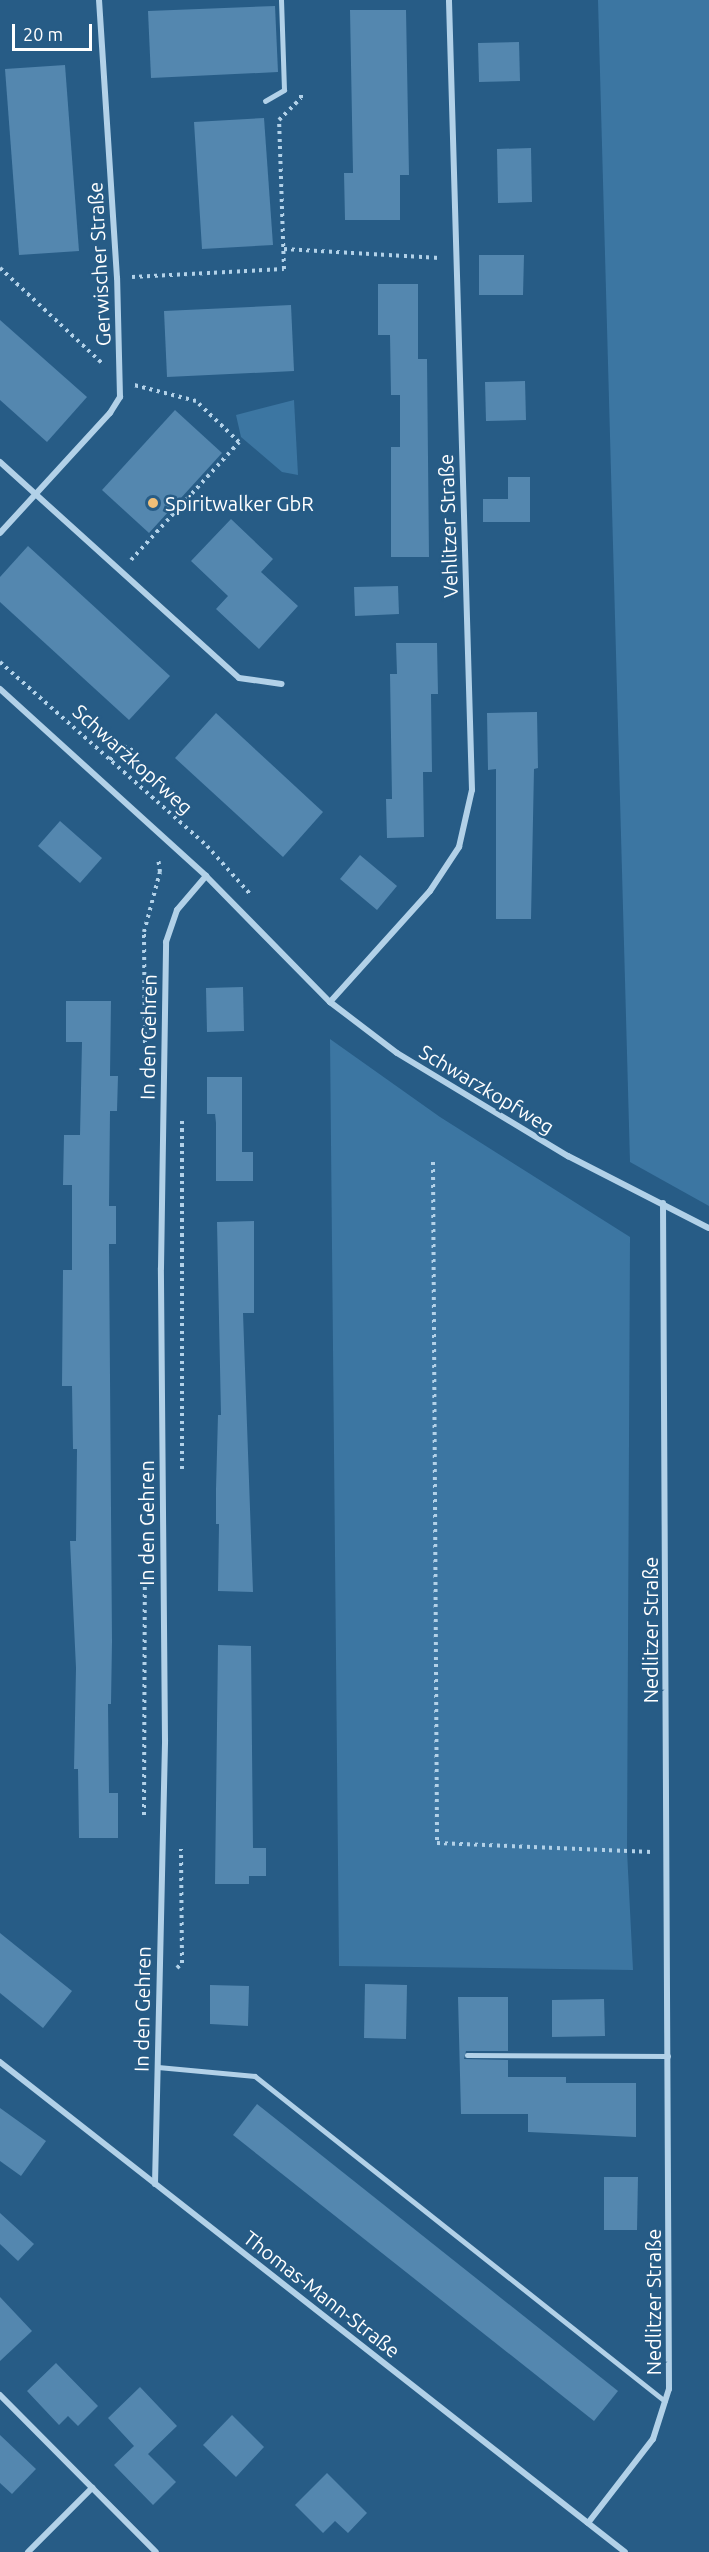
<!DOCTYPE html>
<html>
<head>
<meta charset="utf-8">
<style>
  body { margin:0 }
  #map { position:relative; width:709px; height:2552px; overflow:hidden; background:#275c86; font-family:Ubuntu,sans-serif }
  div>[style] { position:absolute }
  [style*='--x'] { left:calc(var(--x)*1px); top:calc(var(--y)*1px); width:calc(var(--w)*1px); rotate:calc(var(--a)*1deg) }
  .green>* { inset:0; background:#3c76a2 }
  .building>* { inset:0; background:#5487af }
  .path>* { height:4px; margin-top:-2px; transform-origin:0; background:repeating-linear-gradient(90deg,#b2d1e8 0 3px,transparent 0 7.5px) }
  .lane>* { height:4.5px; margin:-2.25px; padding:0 2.25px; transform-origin:2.25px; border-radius:2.25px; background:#b2d1e8 }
  .street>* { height:6px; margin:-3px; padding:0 3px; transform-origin:3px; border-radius:3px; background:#b2d1e8 }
  .dots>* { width:16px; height:16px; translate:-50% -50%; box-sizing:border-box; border:3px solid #275c86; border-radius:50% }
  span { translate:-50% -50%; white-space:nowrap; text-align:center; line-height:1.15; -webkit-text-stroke:5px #275c86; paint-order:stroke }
  .street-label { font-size:20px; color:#fff }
  .poi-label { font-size:20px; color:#fff }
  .left { translate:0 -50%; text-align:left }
  .scale { position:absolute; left:12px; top:24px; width:80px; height:27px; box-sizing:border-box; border:3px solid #fff; border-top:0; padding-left:8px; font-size:18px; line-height:21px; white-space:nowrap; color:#fff; -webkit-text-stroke:4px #275c86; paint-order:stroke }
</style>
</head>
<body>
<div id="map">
  <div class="green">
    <div style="clip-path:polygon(598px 0,709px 0,709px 1206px,630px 1162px)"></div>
    <div style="clip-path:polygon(294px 400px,298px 475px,282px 472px,241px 437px,236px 415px)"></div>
    <div style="clip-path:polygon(330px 1039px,440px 1117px,630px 1237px,627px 1851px,633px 1970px,339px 1966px)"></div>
  </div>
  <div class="building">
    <div style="clip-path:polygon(275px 6px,278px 72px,151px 78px,148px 11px)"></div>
    <div style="clip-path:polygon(350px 10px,406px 10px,409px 175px,400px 175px,400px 220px,345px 220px,344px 173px,353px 173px)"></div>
    <div style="clip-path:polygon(519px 42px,520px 81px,479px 82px,478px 43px)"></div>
    <div style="clip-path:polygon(65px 65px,79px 251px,19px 255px,5px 69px)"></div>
    <div style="clip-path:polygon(264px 118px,273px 245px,202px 249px,194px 122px)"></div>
    <div style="clip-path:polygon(531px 148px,532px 202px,498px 203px,497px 149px)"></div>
    <div style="clip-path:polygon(479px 255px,524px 255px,523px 295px,479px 295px)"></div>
    <div style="clip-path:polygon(378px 284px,418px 284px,418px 359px,427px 359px,429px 557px,391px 557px,391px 447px,400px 447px,400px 395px,391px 395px,390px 335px,378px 335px)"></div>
    <div style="clip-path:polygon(291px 305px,294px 371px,167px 377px,164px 311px)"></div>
    <div style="clip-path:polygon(0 320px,87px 397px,47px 442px,0 400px)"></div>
    <div style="clip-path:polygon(525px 381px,526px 420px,486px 421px,485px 382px)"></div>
    <div style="clip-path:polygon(175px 410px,222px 453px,149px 533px,102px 490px)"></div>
    <div style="clip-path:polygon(508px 477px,530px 477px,530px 522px,483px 522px,483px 499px,508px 499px)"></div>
    <div style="clip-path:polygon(231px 519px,273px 559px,261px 572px,298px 606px,259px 649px,216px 609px,228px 596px,191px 561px)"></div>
    <div style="clip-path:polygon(28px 546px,170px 676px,129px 720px,0 602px,0 577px)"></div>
    <div style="clip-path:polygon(398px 586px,399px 614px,355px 616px,354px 587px)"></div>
    <div style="clip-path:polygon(396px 643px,437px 643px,438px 694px,431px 694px,432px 772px,423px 772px,424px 837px,387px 838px,386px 799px,392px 799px,390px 674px,397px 674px)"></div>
    <div style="clip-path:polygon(537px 712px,538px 768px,534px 769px,531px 919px,496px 919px,496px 769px,488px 770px,487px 713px)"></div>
    <div style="clip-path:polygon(216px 713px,323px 812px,283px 857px,175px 758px)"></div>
    <div style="clip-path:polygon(60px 821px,102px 858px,80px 883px,38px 846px)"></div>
    <div style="clip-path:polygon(360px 855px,397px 886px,377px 910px,340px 879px)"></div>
    <div style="clip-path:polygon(243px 987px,244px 1031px,207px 1032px,206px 988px)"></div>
    <div style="clip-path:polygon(66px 1001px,111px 1001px,110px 1076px,118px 1076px,117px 1111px,110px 1111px,109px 1206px,116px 1206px,116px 1244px,109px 1244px,112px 1641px,111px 1704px,108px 1704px,109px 1793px,118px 1793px,118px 1838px,79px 1838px,78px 1769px,74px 1769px,76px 1668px,70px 1541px,76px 1541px,77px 1449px,73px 1449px,72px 1386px,62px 1386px,63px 1270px,72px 1270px,72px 1185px,63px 1185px,64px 1135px,80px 1135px,82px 1042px,66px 1042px)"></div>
    <div style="clip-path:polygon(207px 1077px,242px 1077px,242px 1152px,253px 1152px,253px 1181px,216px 1181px,216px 1123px,215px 1114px,207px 1114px)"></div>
    <div style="clip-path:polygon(254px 1221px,254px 1313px,243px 1313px,253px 1592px,218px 1591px,219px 1524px,216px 1524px,216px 1489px,218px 1415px,221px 1415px,217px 1222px)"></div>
    <div style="clip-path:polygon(218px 1645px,251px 1646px,253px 1848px,266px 1848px,266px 1876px,249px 1876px,249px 1884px,215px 1884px)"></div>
    <div style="clip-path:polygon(0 1933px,72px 1991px,43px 2028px,0 1993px)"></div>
    <div style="clip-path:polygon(365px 1984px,407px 1985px,406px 2039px,364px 2038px)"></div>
    <div style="clip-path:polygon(210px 1985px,249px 1986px,248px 2026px,210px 2024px)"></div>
    <div style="clip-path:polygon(458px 1997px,508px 1997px,508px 2051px,466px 2051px,464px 2059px,508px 2060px,508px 2077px,566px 2077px,566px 2083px,636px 2083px,636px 2137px,528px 2132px,528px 2114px,461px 2114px)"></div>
    <div style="clip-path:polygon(604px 1999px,605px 2036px,552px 2037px,552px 2000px)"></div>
    <div style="clip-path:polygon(257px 2104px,618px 2391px,594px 2421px,233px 2135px)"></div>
    <div style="clip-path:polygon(0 2108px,46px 2141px,21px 2176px,0 2161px)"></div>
    <div style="clip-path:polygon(604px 2177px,638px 2177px,637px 2230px,604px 2230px)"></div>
    <div style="clip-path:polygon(0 2213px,34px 2244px,18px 2261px,0 2244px)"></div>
    <div style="clip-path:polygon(0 2297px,32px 2331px,0 2361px)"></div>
    <div style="clip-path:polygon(56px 2363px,98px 2406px,78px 2426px,68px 2416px,59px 2425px,27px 2391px)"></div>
    <div style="clip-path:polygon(140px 2387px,177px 2426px,148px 2454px,176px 2482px,153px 2505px,114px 2465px,134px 2446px,108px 2418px)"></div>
    <div style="clip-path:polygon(232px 2415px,264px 2447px,236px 2477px,203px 2445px)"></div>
    <div style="clip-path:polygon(0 2435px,36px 2469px,12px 2494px,0 2483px)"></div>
    <div style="clip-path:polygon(327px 2473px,367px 2513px,348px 2533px,335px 2521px,323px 2533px,295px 2505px)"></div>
  </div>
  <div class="path">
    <div style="--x:284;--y:249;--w:156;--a:3.3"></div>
    <div style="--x:0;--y:268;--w:142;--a:43"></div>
    <div style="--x:132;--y:277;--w:152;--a:-3"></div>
    <div style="--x:284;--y:269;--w:149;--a:-91.9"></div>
    <div style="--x:279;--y:120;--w:31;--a:-45"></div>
    <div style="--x:301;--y:98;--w:5;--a:-90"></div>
    <div style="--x:131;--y:560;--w:160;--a:-47.5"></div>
    <div style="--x:239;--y:442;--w:59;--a:-136.4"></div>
    <div style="--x:196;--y:401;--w:64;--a:-165.5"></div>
    <div style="--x:0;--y:662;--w:277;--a:41.6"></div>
    <div style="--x:207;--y:846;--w:66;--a:48.1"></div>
    <div style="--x:110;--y:760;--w:19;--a:-47"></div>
    <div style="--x:123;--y:746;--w:12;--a:24"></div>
    <div style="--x:145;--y:1050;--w:118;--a:-90.5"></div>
    <div style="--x:144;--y:932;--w:62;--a:-75.1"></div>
    <div style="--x:160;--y:872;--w:14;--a:-98"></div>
    <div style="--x:433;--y:1162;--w:681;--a:89.66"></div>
    <div style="--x:437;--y:1843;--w:215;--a:2.4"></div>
    <div style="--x:182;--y:1469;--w:349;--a:-90"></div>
    <div style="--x:144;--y:1815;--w:232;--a:-89.8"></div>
    <div style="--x:177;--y:1968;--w:7;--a:-45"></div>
    <div style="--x:182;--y:1963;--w:114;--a:-90.5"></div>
  </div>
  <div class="lane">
    <div style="--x:265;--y:101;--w:22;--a:-30"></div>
    <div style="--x:284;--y:90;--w:90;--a:-91.9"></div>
    <div style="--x:467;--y:2055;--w:201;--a:0.3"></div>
    <div style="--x:158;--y:2067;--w:97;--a:5.3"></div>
    <div style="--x:255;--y:2076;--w:523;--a:38.4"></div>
  </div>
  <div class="street">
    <div style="--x:0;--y:462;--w:322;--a:42.1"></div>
    <div style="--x:239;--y:678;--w:43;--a:7.9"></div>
    <div style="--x:0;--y:533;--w:163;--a:-47.5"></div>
    <div style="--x:110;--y:413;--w:19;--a:-58"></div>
    <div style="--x:120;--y:397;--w:119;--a:-91.4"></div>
    <div style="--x:117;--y:278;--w:279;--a:-93.7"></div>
    <div style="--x:0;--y:689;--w:278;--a:42.2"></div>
    <div style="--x:206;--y:876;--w:177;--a:45.5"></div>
    <div style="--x:330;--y:1002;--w:84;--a:37.3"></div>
    <div style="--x:397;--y:1053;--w:200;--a:31.1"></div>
    <div style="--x:568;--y:1156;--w:158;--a:27.1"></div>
    <div style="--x:330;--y:1002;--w:149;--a:-48"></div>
    <div style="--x:430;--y:891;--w:53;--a:-56.6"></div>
    <div style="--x:459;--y:847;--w:58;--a:-77.2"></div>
    <div style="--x:472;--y:790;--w:790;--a:-91.67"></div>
    <div style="--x:0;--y:2062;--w:794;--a:38.1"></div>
    <div style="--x:155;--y:2184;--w:444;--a:-88.7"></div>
    <div style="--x:165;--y:1740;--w:472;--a:-90.5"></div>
    <div style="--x:161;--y:1268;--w:326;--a:-89.1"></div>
    <div style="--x:166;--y:942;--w:34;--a:-71"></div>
    <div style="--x:177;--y:910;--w:45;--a:-49.5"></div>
    <div style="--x:0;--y:2395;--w:221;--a:45.2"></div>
    <div style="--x:588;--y:2523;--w:106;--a:-52.3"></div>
    <div style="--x:653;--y:2439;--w:52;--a:-72.3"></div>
    <div style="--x:669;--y:2389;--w:1186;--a:-90.29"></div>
    <div style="--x:28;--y:2552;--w:91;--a:-45"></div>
  </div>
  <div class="dots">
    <div style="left:153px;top:503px;background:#f0bf78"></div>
  </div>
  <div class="street-label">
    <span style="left:99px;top:264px;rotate:-93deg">Gerwischer Straße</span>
    <span style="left:448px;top:526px;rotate:-92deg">Vehlitzer Straße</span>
    <span style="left:133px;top:759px;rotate:42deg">Schwarzkopfweg</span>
    <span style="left:148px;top:1037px;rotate:-89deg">In den Gehren</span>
    <span style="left:487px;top:1089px;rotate:31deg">Schwarzkopfweg</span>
    <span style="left:146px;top:1523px;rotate:-90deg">In den Gehren</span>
    <span style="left:650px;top:1630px;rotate:-90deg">Nedlitzer Straße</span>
    <span style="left:142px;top:2009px;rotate:-89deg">In den Gehren</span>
    <span style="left:322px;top:2294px;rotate:38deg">Thomas-Mann-Straße</span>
    <span style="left:653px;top:2302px;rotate:-90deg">Nedlitzer Straße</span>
  </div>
  <div class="poi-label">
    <span class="left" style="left:165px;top:503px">Spiritwalker GbR</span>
  </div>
  <div class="scale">20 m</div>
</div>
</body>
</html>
